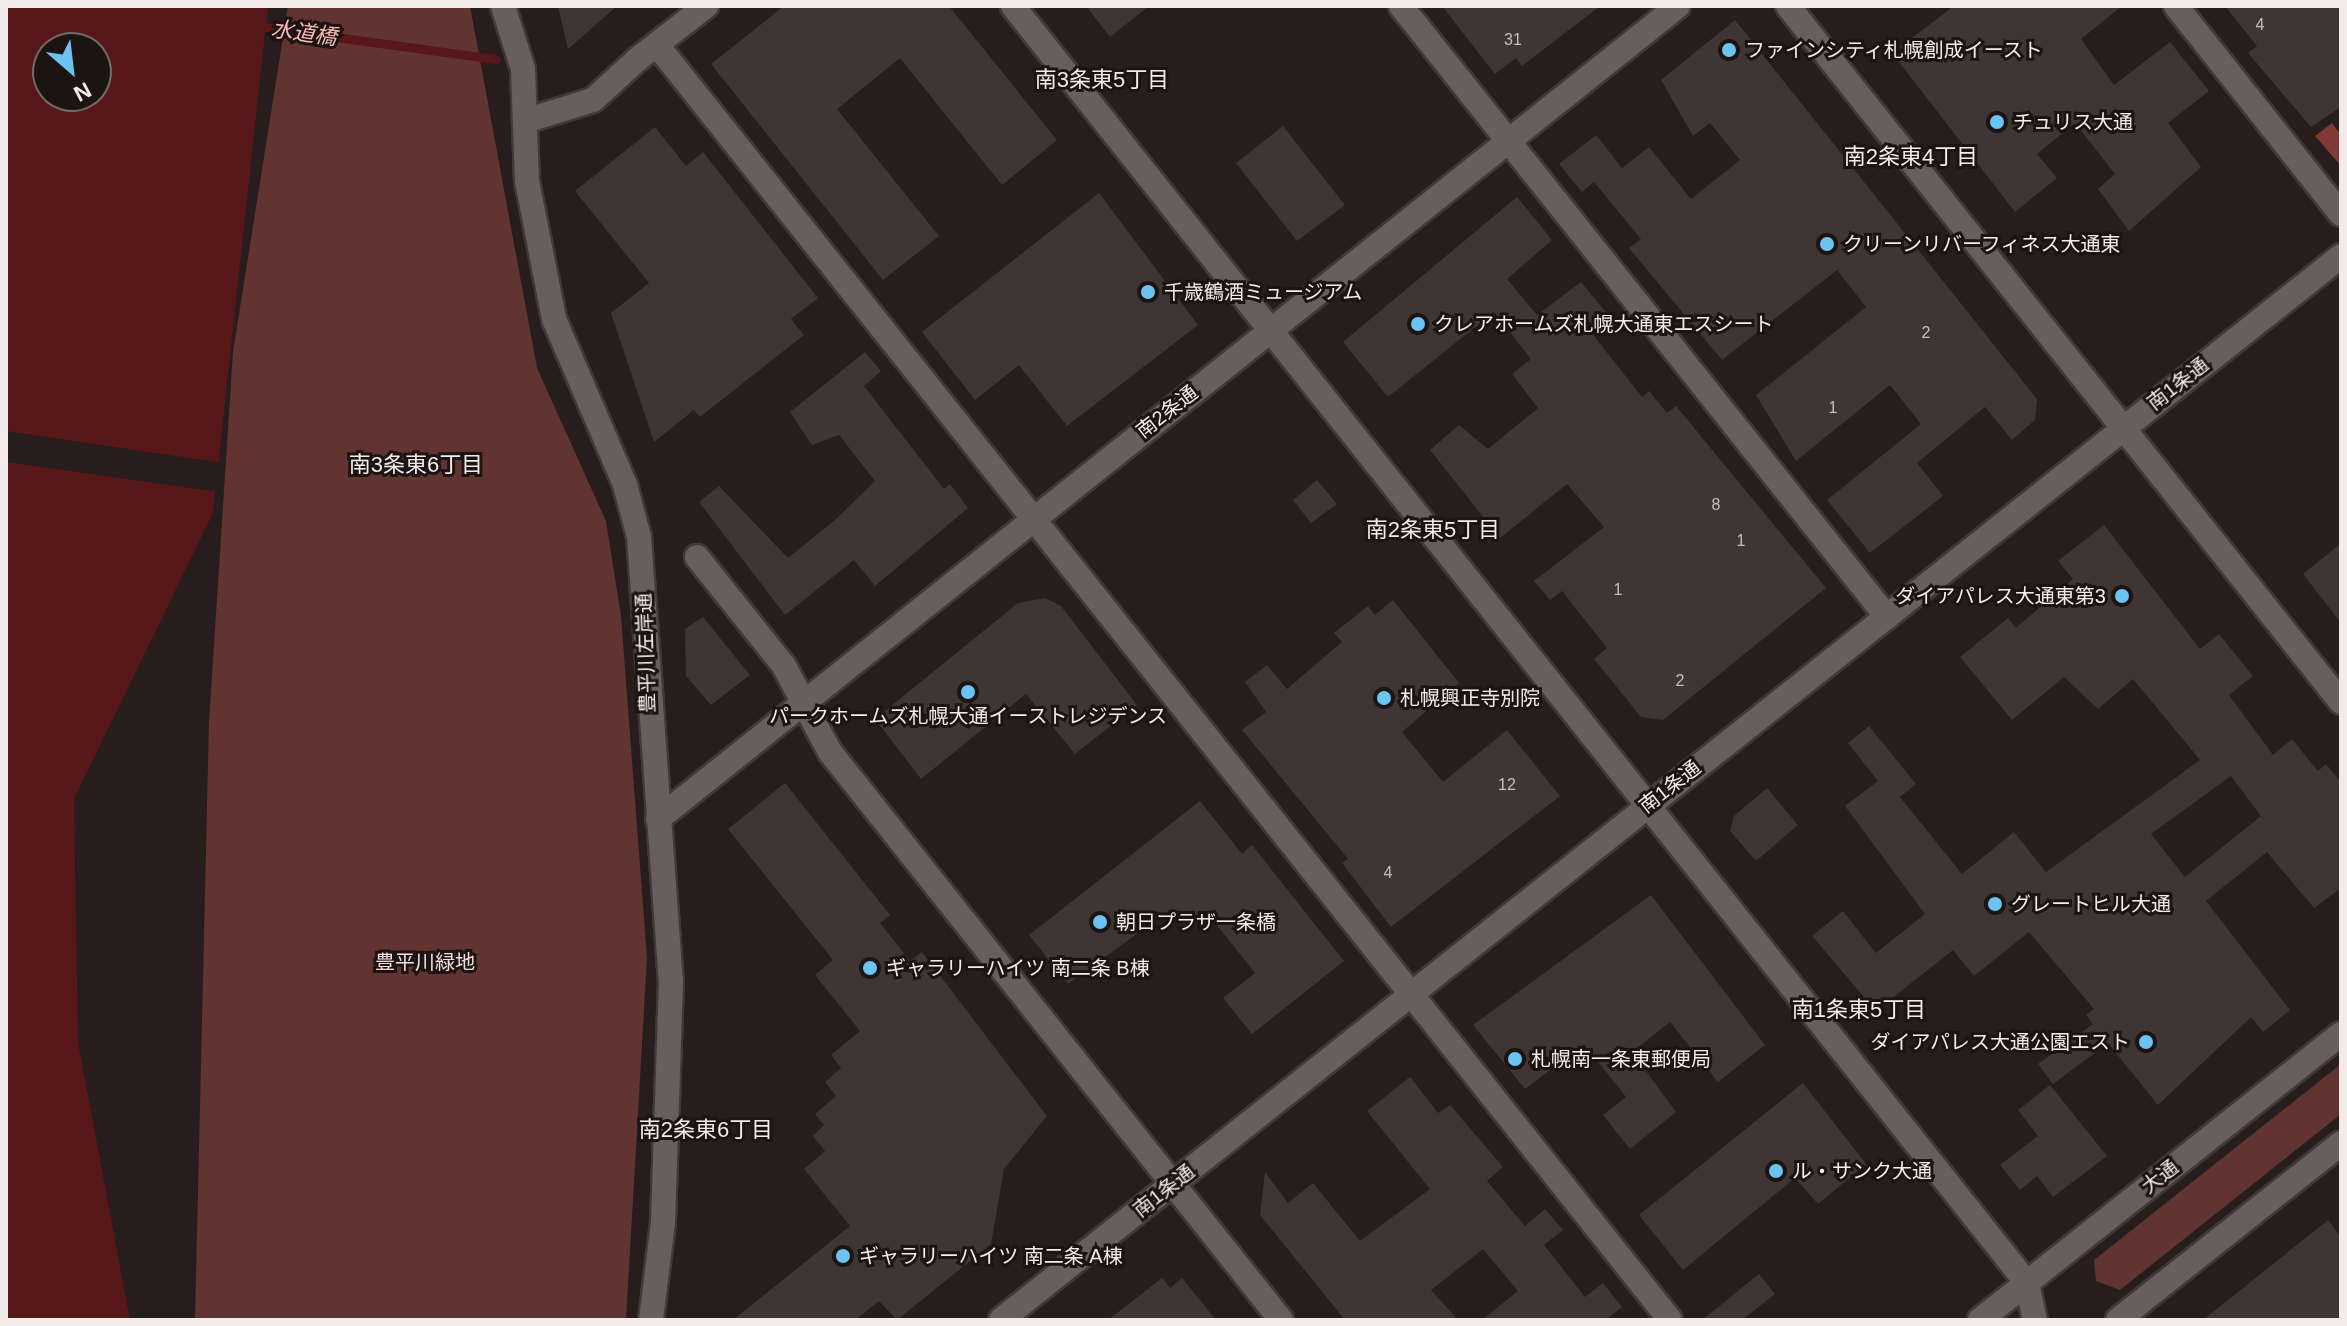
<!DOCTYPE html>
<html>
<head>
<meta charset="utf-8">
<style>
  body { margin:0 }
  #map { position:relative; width:2347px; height:1326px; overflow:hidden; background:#261d1c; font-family:Helvetica,"Noto Sans JP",sans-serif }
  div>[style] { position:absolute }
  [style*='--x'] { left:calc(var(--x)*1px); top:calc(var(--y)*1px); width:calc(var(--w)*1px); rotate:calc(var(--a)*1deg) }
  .green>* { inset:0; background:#613432 }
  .forest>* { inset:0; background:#7f3a38 }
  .water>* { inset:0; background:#581718 }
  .pier>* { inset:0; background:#261d1c }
  .stream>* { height:9px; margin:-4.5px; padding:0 4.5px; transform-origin:4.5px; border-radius:4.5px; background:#581718 }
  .building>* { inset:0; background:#3e3534 }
  .roads { filter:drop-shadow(2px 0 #403939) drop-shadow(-2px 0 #403939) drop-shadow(0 2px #403939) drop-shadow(0 -2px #403939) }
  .street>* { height:24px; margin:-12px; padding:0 12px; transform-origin:12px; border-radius:12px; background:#695e5d }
  .secondary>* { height:24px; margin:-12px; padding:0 12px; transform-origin:12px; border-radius:12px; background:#695e5d }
  .dots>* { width:22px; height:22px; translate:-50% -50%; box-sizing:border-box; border:4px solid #1c1413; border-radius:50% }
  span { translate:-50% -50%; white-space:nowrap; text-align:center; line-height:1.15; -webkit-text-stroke:6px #1c1413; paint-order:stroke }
  .number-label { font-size:16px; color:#c5bebc }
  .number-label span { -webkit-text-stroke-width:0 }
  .poi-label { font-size:20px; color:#f2ebea }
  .left { translate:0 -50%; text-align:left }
  .right { translate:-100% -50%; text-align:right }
  .street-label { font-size:20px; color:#f2ebea }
  .park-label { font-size:20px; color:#f3dcdb }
  .water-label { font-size:22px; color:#fab9b5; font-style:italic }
  .neighbourhood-label { font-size:22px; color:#f2ebea }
  .frame { position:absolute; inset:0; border:8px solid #f2ebea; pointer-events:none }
  .north { position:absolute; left:32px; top:32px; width:80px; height:80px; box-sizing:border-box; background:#1c1413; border:2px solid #726a69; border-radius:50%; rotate:152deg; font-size:22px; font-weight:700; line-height:32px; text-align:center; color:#f2ebea }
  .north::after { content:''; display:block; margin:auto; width:28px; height:36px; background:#6bc3f2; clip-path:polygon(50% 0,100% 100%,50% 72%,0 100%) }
</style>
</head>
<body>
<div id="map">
  <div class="green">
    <div style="clip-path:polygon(288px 6px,470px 6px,537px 368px,606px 521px,621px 616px,647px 958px,626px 1320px,195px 1320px,209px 722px,233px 352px)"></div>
    <div style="clip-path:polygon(2341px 1064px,2341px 1114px,2120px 1290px,2096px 1281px,2094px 1260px)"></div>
  </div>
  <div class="forest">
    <div style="clip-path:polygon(2332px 123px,2341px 135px,2341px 166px,2315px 136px)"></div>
  </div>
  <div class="water">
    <div style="clip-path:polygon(evenodd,6px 6px,268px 6px,213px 513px,74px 799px,78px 1042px,130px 1320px,6px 1320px,6px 6px,48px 48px,96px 48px,96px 96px,48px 96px,48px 48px)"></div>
  </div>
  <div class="pier">
    <div style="clip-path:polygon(6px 431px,223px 463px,219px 492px,6px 462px)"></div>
  </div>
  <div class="stream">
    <div style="--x:257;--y:26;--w:241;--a:7.9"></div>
  </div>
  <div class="building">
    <div style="clip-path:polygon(558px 6px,617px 6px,568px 49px)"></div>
    <div style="clip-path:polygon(784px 6px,949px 6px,1057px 140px,1002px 185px,900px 58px,837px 109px,939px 236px,883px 280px,711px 64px)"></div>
    <div style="clip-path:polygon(1086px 6px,1149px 6px,1110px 37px)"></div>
    <div style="clip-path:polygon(1442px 6px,1600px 6px,1522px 66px,1516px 58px,1495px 74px)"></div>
    <div style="clip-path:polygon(1954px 6px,2122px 6px,2081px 39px,2114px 85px,2170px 42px,2209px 91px,2168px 123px,2201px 167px,2129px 231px,2098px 189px,2115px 174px,2075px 123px,2037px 154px,2057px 178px,2015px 212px,1892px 53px)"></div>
    <div style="clip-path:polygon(2225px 6px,2341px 6px,2341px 107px,2311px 127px,2248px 53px,2257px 46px)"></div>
    <div style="clip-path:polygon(1735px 20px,2037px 399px,2035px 420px,2012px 440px,1985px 407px,1917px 463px,1943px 496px,1870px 553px,1827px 500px,1921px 424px,1890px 385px,1796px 461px,1756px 395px,1866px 307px,1837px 270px,1722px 360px,1629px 248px,1641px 239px,1594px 182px,1582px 192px,1559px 164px,1596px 135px,1622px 168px,1649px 147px,1691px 199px,1740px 160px,1710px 123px,1693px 136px,1661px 80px)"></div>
    <div style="clip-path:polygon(1283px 126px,1345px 205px,1297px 241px,1236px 163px)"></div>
    <div style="clip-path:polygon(655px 127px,686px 166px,703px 152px,818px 298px,791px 319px,804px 335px,700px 417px,694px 410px,654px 442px,611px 313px,649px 283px,575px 191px)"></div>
    <div style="clip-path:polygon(1099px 193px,1198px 325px,1067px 426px,1019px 365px,975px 400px,922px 332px)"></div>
    <div style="clip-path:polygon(1517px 197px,1552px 240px,1507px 279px,1537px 315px,1581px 282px,1609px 316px,1590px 331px,1642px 397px,1649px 391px,1667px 413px,1676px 406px,1826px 588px,1663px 720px,1641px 717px,1594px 659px,1607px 648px,1562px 591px,1550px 600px,1534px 581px,1604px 527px,1567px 484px,1500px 538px,1430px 450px,1459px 425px,1488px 449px,1538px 408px,1512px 374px,1531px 359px,1494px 312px,1388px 397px,1343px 342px)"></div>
    <div style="clip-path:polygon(865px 352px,881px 371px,864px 386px,944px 489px,950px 484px,968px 508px,875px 586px,854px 560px,785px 615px,699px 502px,719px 486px,788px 558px,835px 520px,875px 481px,839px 435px,812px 445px,790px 412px)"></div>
    <div style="clip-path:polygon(1317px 480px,1337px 504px,1311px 523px,1293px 500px)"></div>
    <div style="clip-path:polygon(evenodd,2104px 525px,2200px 649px,2219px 634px,2253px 676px,2229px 695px,2273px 755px,2292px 739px,2318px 771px,2326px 764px,2341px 782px,2341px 888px,2314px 908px,2267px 852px,2206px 901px,2290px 1010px,2263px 1032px,2251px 1017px,2158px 1105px,2108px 1043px,2053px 1084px,2038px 1064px,2093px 1024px,2086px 1015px,2094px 1009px,2029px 932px,1974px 976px,1953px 950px,1876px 1011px,1812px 936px,1843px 911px,1876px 953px,1925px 914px,1845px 806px,1878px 781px,1848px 743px,1869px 726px,1916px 784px,1900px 797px,1962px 874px,2014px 832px,2046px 872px,2200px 760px,2133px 679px,2098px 709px,2064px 677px,2012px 720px,1960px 657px,2008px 618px,2016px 628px,2073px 579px,2058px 561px,2104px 525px,2231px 776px,2261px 816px,2185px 877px,2151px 834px,2231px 776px)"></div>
    <div style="clip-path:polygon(2341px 543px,2341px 623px,2303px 574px)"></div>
    <div style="clip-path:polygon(1045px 598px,1061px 606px,1137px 705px,1075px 754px,1026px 694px,921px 779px,875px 719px,1018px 603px)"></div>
    <div style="clip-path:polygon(1393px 600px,1459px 683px,1402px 732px,1443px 782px,1507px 730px,1560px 796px,1391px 927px,1342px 863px,1348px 859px,1242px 730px,1266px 712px,1245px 682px,1267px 665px,1287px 689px,1342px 642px,1334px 633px,1368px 606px,1375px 615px)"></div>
    <div style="clip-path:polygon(703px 617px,750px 675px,711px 705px,686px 676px,685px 629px)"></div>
    <div style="clip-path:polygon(785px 783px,890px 915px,880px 923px,910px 961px,922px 952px,1047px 1116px,1004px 1169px,991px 1244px,897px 1320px,879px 1301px,855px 1320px,733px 1320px,850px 1226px,804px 1169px,825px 1151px,813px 1136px,824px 1125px,815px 1114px,836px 1096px,825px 1082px,841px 1068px,831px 1055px,860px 1031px,815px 975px,833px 960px,728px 829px)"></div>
    <div style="clip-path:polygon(1767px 788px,1798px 825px,1756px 861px,1730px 831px,1734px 816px)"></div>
    <div style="clip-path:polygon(1200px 801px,1242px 854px,1252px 845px,1344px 961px,1252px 1034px,1223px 998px,1255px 973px,1208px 914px,1188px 930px,1171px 909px,1068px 984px,1029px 935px)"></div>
    <div style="clip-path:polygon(1651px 895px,1765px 1045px,1718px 1082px,1670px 1022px,1632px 1052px,1676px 1112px,1630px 1149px,1603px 1115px,1626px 1097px,1584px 1044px,1525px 1089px,1473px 1025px)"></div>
    <div style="clip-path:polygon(1410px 1077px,1438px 1113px,1450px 1105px,1503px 1167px,1487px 1181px,1525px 1226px,1545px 1209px,1563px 1230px,1544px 1245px,1585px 1297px,1603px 1283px,1622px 1307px,1606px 1320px,1482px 1320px,1518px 1291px,1483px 1249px,1431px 1290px,1458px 1320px,1345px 1320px,1260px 1215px,1265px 1172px,1288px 1203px,1313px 1183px,1360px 1241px,1430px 1189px,1367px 1111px)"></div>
    <div style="clip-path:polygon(1803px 1083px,1866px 1164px,1818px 1204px,1795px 1178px,1683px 1270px,1639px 1215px)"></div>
    <div style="clip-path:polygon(2050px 1085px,2107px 1156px,2053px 1197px,2037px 1176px,2020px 1190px,2000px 1165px,2038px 1136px,2018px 1110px)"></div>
    <div style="clip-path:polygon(2328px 1220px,2341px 1237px,2341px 1320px,2203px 1320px)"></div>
    <div style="clip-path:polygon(1759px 1274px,1775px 1294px,1742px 1320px,1702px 1320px)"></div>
    <div style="clip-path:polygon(1162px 1278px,1170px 1288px,1182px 1278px,1216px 1320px,1108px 1320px)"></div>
  </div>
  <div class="roads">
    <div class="street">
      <div style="--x:503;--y:6;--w:66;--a:72.4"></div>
      <div style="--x:523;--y:69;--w:112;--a:88"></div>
      <div style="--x:527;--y:181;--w:141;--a:78.9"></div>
      <div style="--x:554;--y:319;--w:181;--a:66.8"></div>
      <div style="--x:625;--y:485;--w:54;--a:74.9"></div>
      <div style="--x:639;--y:537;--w:445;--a:85.9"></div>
      <div style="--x:671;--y:981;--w:241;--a:91.9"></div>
      <div style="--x:663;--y:1222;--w:99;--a:97"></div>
      <div style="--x:1401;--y:6;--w:781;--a:51.5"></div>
      <div style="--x:2176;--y:6;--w:265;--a:51.6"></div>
      <div style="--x:657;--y:45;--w:1628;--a:51.53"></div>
      <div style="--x:525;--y:121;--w:71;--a:-17.2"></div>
      <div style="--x:593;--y:100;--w:62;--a:-42.4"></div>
    </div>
    <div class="secondary">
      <div style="--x:1013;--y:6;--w:1631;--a:51.55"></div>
      <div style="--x:2027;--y:1283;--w:38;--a:78"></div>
      <div style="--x:1788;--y:6;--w:889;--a:51.53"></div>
      <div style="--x:639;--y:58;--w:85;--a:-37.8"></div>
      <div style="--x:697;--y:557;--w:139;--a:51.4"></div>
      <div style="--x:784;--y:666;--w:98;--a:61.9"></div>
      <div style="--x:830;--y:752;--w:725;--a:51.55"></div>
      <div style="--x:658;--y:819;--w:1304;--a:-38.56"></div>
      <div style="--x:1001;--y:1320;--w:1711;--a:-38.45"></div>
      <div style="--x:1980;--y:1320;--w:461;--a:-38.4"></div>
      <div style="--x:2118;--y:1320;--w:285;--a:-38.4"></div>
    </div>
  </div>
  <div class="dots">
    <div style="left:1729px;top:50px;background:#6bc3f2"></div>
    <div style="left:1997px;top:122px;background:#6bc3f2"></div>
    <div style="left:1827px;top:244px;background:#6bc3f2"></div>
    <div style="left:1148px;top:292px;background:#6bc3f2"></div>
    <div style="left:1418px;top:324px;background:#6bc3f2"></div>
    <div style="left:2122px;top:596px;background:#6bc3f2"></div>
    <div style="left:968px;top:692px;background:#6bc3f2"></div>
    <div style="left:1384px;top:698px;background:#6bc3f2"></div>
    <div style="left:1995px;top:904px;background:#6bc3f2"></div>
    <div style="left:1100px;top:922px;background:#6bc3f2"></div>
    <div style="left:870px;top:968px;background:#6bc3f2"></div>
    <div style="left:2146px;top:1042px;background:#6bc3f2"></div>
    <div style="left:1515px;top:1059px;background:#6bc3f2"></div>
    <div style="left:1776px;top:1171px;background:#6bc3f2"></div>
    <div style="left:843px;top:1256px;background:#6bc3f2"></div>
  </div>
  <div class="number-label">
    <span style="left:2260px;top:25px">4</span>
    <span style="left:1513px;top:40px">31</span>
    <span style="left:1926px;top:333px">2</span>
    <span style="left:1833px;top:408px">1</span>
    <span style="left:1716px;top:505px">8</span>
    <span style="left:1741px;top:541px">1</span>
    <span style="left:1618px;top:590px">1</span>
    <span style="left:1680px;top:681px">2</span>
    <span style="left:1507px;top:785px">12</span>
    <span style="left:1388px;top:873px">4</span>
  </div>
  <div class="poi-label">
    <span class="left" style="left:1745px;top:50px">ファインシティ札幌創成イースト</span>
    <span class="left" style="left:2013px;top:122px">チュリス大通</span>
    <span class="left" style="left:1843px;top:244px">クリーンリバーフィネス大通東</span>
    <span class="left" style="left:1164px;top:292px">千歳鶴酒ミュージアム</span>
    <span class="left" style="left:1434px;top:324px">クレアホームズ札幌大通東エスシート</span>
    <span class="right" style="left:2106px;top:596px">ダイアパレス大通東第3</span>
    <span class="left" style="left:1400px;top:698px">札幌興正寺別院</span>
    <span style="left:968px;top:716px">パークホームズ札幌大通イーストレジデンス</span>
    <span class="left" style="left:2011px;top:904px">グレートヒル大通</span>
    <span class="left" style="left:1116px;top:922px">朝日プラザ一条橋</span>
    <span class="left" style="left:886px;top:968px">ギャラリーハイツ 南二条 B棟</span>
    <span class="right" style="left:2130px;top:1042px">ダイアパレス大通公園エスト</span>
    <span class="left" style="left:1531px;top:1059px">札幌南一条東郵便局</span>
    <span class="left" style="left:1792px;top:1171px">ル・サンク大通</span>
    <span class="left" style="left:859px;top:1256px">ギャラリーハイツ 南二条 A棟</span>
  </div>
  <div class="street-label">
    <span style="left:2178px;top:384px;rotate:-38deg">南1条通</span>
    <span style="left:1167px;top:412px;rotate:-38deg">南2条通</span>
    <span style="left:646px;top:653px;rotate:-92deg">豊平川左岸通</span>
    <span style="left:1670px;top:787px;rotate:-38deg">南1条通</span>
    <span style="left:2160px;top:1177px;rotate:-38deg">大通</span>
    <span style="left:1164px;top:1191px;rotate:-38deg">南1条通</span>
  </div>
  <div class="park-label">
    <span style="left:425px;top:962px">豊平川緑地</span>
  </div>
  <div class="water-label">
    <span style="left:304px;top:33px;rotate:8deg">水道橋</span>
  </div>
  <div class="neighbourhood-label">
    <span style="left:1102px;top:80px">南3条東5丁目</span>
    <span style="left:1911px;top:157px">南2条東4丁目</span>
    <span style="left:416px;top:465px">南3条東6丁目</span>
    <span style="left:1433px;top:530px">南2条東5丁目</span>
    <span style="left:1859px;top:1010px">南1条東5丁目</span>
    <span style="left:706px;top:1130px">南2条東6丁目</span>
  </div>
  <div class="frame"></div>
  <div class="north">N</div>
</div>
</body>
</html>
